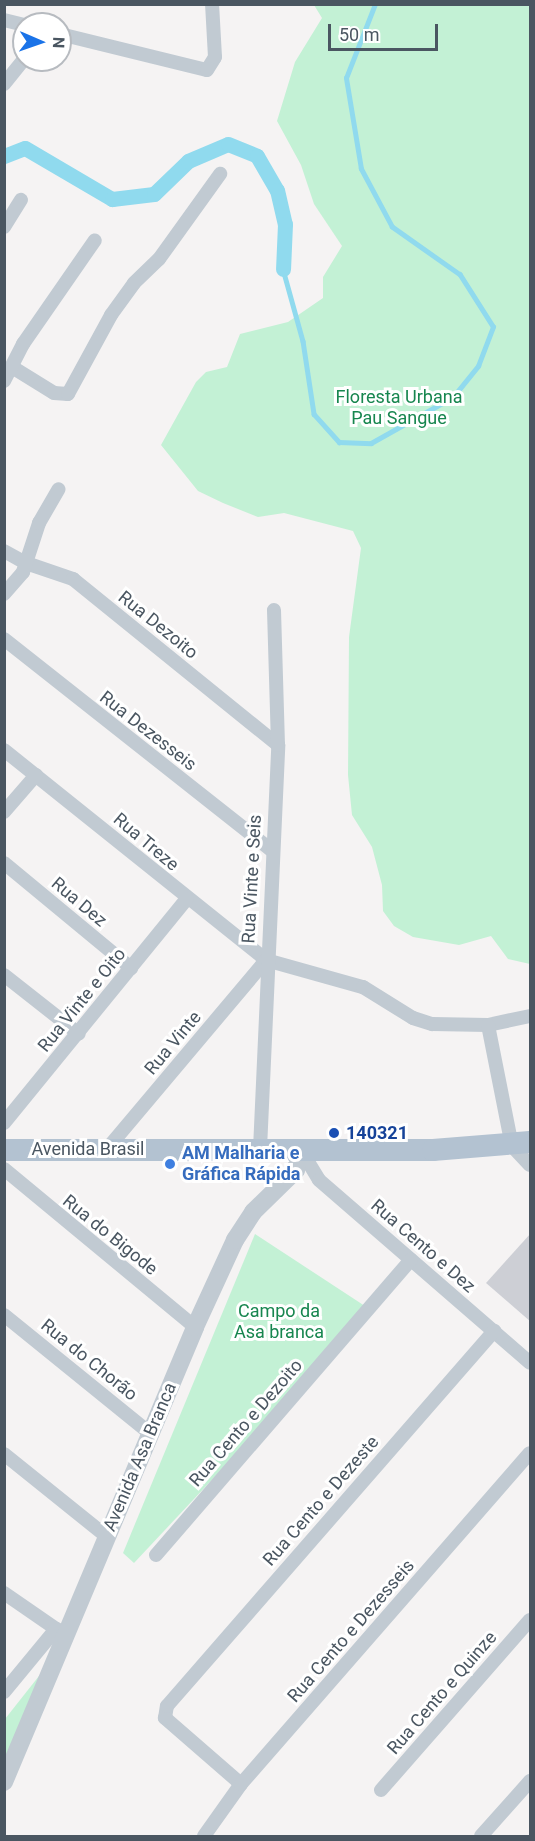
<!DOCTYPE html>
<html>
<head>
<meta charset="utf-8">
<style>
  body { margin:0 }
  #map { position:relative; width:535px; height:1841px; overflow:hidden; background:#f5f3f3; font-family:Roboto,sans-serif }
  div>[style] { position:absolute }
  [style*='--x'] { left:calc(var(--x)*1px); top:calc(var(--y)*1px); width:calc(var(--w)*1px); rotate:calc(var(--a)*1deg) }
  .green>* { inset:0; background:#c3f1d5 }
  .stream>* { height:4.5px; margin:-2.25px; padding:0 2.25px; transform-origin:2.25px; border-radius:2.25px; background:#90daee }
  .canal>* { height:15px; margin:-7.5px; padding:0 7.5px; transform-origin:7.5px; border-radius:7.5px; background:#90daee }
  .building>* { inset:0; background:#cdcfd5 }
  .minor>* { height:14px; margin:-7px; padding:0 7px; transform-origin:7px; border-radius:7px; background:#c1cad2 }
  .tertiary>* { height:18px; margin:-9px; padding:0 9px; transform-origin:9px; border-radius:9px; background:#c1cad2 }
  .primary>* { height:22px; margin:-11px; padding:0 11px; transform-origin:11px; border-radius:11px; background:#b3c2d1 }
  .dots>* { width:16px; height:16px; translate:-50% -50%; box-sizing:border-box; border:3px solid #fff; border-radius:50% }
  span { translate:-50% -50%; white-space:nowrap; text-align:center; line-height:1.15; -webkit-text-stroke:6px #fff; paint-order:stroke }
  .park-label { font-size:18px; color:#17864f }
  .street-label { font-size:18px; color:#4a5661 }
  .transit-label { font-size:18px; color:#164399; font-weight:700 }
  .left { translate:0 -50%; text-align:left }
  .shop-label { font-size:18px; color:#366cbe; font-weight:700 }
  .frame { position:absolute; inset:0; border:6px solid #4a5661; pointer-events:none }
  .north { position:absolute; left:12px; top:12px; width:60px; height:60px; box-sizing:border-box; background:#fff; border:2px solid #b7bbc0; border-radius:50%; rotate:92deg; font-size:16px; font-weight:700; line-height:24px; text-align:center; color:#4a5661 }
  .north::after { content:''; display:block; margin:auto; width:21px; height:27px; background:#1a73e8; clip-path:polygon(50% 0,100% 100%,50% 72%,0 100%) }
  .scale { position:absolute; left:328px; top:24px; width:110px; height:27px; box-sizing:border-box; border:3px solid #4a5661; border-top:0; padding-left:8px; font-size:18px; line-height:21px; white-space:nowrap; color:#4a5661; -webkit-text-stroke:4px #fff; paint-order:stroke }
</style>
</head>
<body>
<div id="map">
  <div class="green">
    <div style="clip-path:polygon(314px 5px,530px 5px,530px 964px,508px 959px,491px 936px,459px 945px,413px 937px,394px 926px,383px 911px,382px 885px,372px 847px,352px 815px,348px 775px,349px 637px,361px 548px,353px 531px,284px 513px,258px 517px,223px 503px,198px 491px,161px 445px,196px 382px,206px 372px,227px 367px,240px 334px,288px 322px,323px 298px,323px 277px,342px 246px,314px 204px,301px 165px,277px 121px,295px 62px,322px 18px)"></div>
    <div style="clip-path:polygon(255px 1234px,371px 1310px,134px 1563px,123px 1553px)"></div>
    <div style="clip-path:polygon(54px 1657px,5px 1780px,5px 1719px)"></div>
  </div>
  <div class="stream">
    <div style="--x:283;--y:269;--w:75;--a:74.5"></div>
    <div style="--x:303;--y:341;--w:74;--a:81.4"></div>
    <div style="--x:314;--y:414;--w:38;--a:48"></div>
    <div style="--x:339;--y:442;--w:32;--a:2"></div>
    <div style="--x:371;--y:443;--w:94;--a:-29.3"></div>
    <div style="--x:453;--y:397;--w:40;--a:-51"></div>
    <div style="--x:478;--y:366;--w:42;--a:-69"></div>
    <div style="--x:493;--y:327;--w:62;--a:-122.4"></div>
    <div style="--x:460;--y:275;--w:83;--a:-144.8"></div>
    <div style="--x:392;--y:227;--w:66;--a:-118.1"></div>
    <div style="--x:361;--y:169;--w:92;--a:-99.4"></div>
    <div style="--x:346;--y:78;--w:79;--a:-68.6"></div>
  </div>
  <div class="canal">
    <div style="--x:4;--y:156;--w:22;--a:-21"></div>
    <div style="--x:25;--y:148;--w:101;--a:30.4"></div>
    <div style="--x:112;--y:199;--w:42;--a:-6.8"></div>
    <div style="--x:154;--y:194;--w:47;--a:-44.1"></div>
    <div style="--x:188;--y:161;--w:43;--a:-23"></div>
    <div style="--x:228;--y:144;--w:31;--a:22"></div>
    <div style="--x:257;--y:156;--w:39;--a:60"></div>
    <div style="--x:277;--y:190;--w:35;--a:77"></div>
    <div style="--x:285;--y:224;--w:45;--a:92.5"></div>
  </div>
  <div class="building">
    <div style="clip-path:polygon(531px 1233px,531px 1322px,486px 1283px)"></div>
  </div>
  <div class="minor">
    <div style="--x:4;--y:20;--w:21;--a:14"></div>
    <div style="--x:60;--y:34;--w:151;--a:13.8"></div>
    <div style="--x:207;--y:70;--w:15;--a:-58"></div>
    <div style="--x:215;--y:57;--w:53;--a:-93.2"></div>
    <div style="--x:4;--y:84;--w:32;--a:-51"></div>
    <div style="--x:4;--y:227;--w:32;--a:-58"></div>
    <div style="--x:12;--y:367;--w:49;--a:31.8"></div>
    <div style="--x:54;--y:393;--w:14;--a:4"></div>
    <div style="--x:68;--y:394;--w:90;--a:-61.4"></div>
    <div style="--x:111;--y:315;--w:39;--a:-54"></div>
    <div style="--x:134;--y:283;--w:35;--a:-44"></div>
    <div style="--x:159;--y:259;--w:105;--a:-54.3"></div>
    <div style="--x:4;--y:381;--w:42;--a:-62.8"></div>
    <div style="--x:23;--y:344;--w:126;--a:-55.3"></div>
    <div style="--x:4;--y:551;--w:25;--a:29"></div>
    <div style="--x:26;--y:563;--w:50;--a:18.8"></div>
    <div style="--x:73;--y:579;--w:264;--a:39"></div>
    <div style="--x:4;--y:594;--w:29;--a:-49"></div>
    <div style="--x:23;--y:572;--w:52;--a:-71.9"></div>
    <div style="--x:39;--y:523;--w:39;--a:-60"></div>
    <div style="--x:4;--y:639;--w:340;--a:38.3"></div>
    <div style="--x:4;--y:750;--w:336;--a:38.7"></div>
    <div style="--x:266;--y:960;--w:101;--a:15.6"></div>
    <div style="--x:363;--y:987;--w:59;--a:31.8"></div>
    <div style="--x:413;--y:1018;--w:20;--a:18"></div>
    <div style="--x:432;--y:1024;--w:56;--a:1"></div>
    <div style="--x:488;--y:1025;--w:43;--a:-12.1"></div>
    <div style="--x:4;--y:812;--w:49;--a:-49.1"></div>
    <div style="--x:4;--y:863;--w:165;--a:39.6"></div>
    <div style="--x:4;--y:975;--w:95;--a:38.2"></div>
    <div style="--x:488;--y:1025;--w:123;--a:78.8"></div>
    <div style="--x:512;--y:1146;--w:26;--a:47"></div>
    <div style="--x:4;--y:1123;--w:289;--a:-50.8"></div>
    <div style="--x:107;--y:1149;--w:247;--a:-49.9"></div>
    <div style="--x:260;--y:1149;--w:404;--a:-87.4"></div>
    <div style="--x:278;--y:745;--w:135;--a:-91.7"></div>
    <div style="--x:307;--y:1149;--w:11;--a:90"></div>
    <div style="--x:307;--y:1160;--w:23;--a:59"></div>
    <div style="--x:319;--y:1180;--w:279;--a:40.9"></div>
    <div style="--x:4;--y:1169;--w:248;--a:39.6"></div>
    <div style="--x:4;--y:1315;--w:189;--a:39"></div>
    <div style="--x:4;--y:1454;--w:131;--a:38.8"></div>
    <div style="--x:156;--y:1555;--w:390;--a:-49.2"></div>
    <div style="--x:4;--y:1593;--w:70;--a:34.6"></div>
    <div style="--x:4;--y:1692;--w:82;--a:-50.5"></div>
    <div style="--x:241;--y:1784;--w:101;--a:-139"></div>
    <div style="--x:165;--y:1718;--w:12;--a:-81"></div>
    <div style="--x:167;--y:1706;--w:498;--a:-48.9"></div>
    <div style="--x:381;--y:1790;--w:226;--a:-48.8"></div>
    <div style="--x:204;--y:1836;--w:64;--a:-54.6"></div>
    <div style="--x:241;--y:1784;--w:439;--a:-48.9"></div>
    <div style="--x:481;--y:1836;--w:74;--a:-48.3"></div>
  </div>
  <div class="tertiary">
    <div style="--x:4;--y:1782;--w:493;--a:-67.2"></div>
    <div style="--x:195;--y:1327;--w:96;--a:-65.3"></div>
    <div style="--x:235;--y:1240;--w:33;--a:-57"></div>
    <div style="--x:253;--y:1212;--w:60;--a:-44.3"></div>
    <div style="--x:296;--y:1170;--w:21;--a:-79"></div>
  </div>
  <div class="primary">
    <div style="--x:4;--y:1150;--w:429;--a:0"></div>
    <div style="--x:433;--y:1150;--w:97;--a:-4.7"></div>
  </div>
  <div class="dots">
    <div style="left:334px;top:1133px;background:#1a4fb4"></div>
    <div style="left:170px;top:1164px;background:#3f7fe0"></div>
  </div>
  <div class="park-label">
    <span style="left:399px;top:408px">Floresta Urbana<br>Pau Sangue</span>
    <span style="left:279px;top:1322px">Campo da<br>Asa branca</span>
  </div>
  <div class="street-label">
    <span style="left:158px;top:625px;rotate:39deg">Rua Dezoito</span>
    <span style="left:148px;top:731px;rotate:38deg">Rua Dezesseis</span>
    <span style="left:146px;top:842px;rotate:40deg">Rua Treze</span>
    <span style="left:252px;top:879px;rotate:-87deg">Rua Vinte e Seis</span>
    <span style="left:79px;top:902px;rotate:40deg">Rua Dez</span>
    <span style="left:82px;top:1000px;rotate:-51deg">Rua Vinte e Oito</span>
    <span style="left:173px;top:1043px;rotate:-50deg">Rua Vinte</span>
    <span style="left:88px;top:1149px">Avenida Brasil</span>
    <span style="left:110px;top:1235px;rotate:39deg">Rua do Bigode</span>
    <span style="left:423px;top:1246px;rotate:41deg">Rua Cento e Dez</span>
    <span style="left:89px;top:1360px;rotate:39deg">Rua do Chorão</span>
    <span style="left:246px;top:1423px;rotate:-49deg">Rua Cento e Dezoito</span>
    <span style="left:140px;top:1457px;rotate:-67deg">Avenida Asa Branca</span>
    <span style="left:321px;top:1501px;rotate:-49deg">Rua Cento e Dezeste</span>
    <span style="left:351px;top:1631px;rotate:-49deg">Rua Cento e Dezesseis</span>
    <span style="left:442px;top:1693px;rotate:-49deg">Rua Cento e Quinze</span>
  </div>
  <div class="transit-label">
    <span class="left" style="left:346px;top:1133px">140321</span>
  </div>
  <div class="shop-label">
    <span class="left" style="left:182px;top:1164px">AM Malharia e<br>Gráfica Rápida</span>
  </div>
  <div class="frame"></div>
  <div class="north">N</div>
  <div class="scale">50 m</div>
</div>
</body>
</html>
